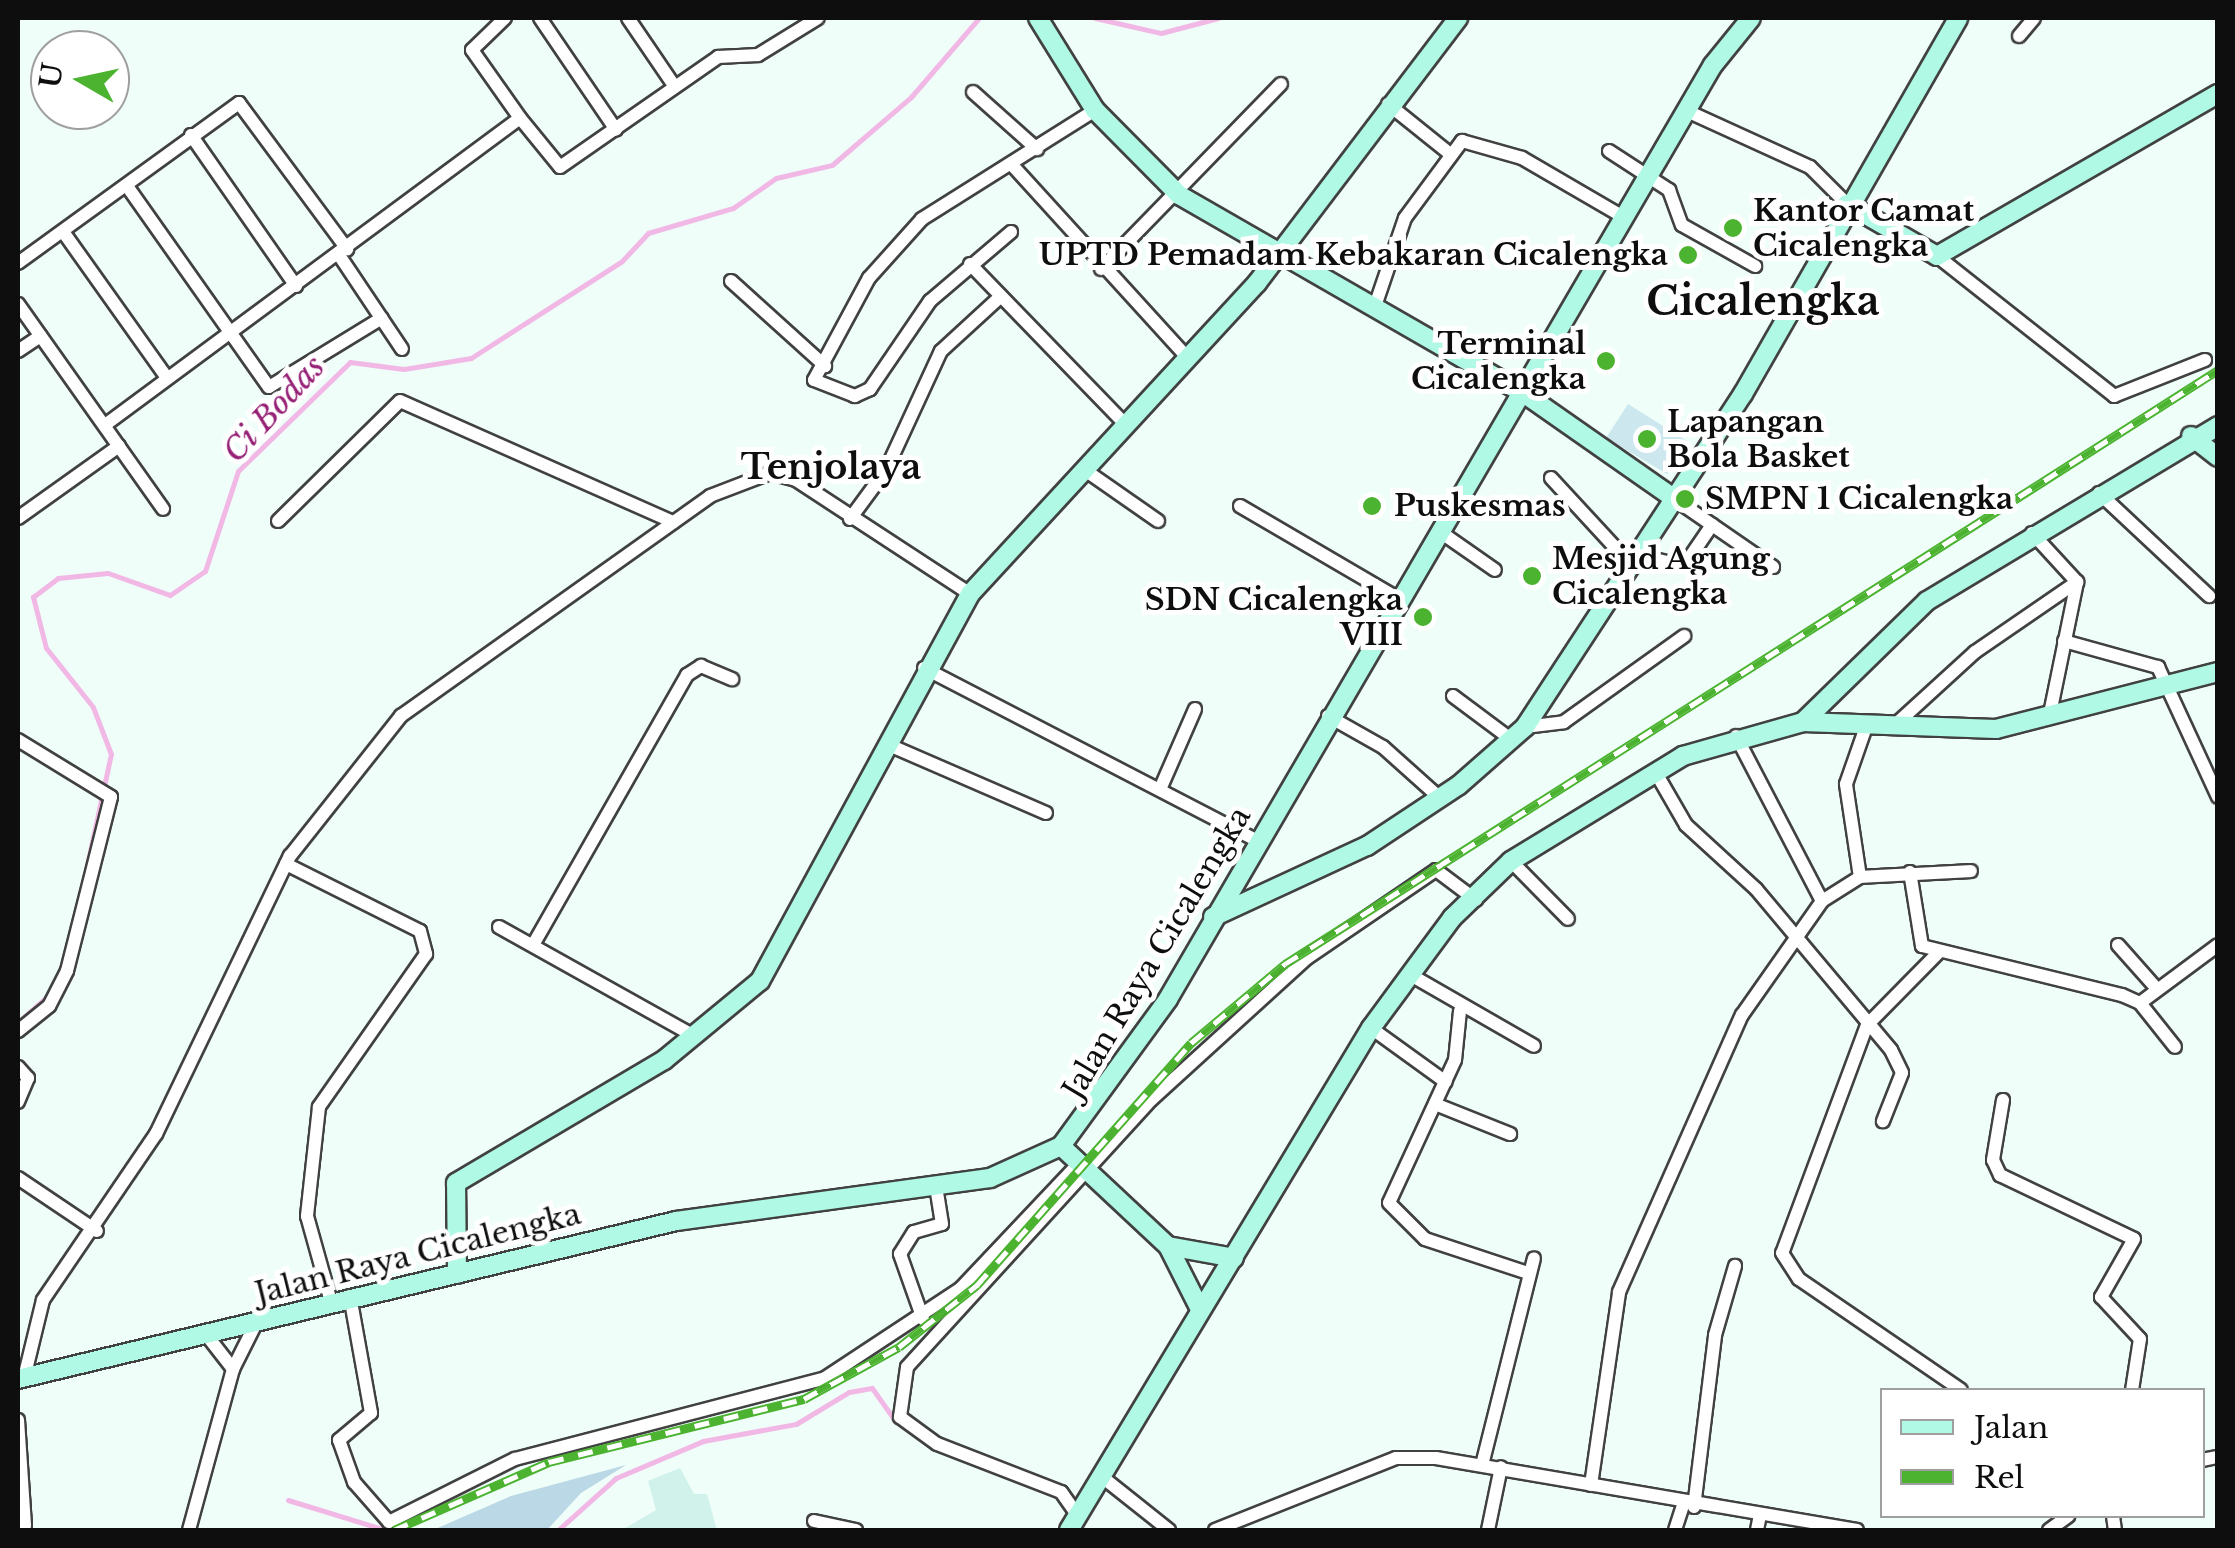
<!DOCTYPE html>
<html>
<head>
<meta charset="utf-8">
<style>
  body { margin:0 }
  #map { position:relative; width:2235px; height:1548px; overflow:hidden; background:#effef9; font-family:"Libre Baskerville",serif }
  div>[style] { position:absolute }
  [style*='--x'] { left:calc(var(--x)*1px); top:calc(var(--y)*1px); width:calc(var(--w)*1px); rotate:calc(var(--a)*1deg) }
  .farmland>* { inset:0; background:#d1f2ea }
  .green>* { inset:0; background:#bbd8e6 }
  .pitch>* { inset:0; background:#cce8ee }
  .stream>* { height:5px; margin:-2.5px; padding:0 2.5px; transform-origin:2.5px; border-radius:2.5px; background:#f1b8e5 }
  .roads { filter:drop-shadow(2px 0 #414141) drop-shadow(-2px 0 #414141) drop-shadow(0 2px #414141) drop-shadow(0 -2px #414141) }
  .street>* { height:12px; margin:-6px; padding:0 6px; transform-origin:6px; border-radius:6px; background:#fff }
  .secondary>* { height:18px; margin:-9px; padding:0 9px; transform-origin:9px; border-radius:9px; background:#aff9e5 }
  .rail>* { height:9px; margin-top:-4.5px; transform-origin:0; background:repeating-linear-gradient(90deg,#fff 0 15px,#4bb330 0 30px); box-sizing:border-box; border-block:2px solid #4bb330 }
  .dots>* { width:28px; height:28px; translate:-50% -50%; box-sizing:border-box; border:5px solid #fff; border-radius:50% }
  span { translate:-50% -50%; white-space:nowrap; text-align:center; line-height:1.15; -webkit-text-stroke:10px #fff; paint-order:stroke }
  .poi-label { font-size:30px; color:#0e0e0e; font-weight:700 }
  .left { translate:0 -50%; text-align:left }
  .right { translate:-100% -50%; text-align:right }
  .street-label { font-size:30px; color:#0e0e0e }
  .water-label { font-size:32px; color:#962075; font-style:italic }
  .quarter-label { font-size:35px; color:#0e0e0e; font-weight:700 }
  .district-label { font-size:40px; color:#0e0e0e; font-weight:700 }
  .frame { position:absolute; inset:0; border:20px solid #0e0e0e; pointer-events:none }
  .legend { position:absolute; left:1880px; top:1388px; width:325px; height:130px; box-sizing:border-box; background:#fff; border:2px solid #9f9f9f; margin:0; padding:12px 18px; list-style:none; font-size:30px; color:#0e0e0e }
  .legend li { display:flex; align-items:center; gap:20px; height:50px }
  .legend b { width:50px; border:2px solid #9f9f9f }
  .north { position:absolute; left:30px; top:30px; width:100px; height:100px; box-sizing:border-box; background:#fff; border:2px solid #9f9f9f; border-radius:50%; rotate:279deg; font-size:28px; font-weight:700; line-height:40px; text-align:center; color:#0e0e0e }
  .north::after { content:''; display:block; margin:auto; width:35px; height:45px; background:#4bb330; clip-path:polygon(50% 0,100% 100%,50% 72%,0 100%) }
</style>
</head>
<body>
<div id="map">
  <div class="farmland">
    <div style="clip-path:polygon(680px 1468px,694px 1494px,707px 1494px,717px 1530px,622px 1530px,656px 1510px,648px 1481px)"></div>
  </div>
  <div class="green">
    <div style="clip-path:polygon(626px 1465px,581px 1493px,547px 1530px,433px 1530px,511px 1496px)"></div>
  </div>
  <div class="pitch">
    <div style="clip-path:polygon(1628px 404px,1687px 441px,1667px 474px,1606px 438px)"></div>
  </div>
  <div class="stream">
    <div style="--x:1095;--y:18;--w:68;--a:12.8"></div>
    <div style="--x:1161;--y:33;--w:59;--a:-14.7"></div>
    <div style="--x:82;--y:888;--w:137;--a:-77.8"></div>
    <div style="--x:111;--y:754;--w:50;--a:-111"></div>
    <div style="--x:93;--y:707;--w:75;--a:-128.5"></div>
    <div style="--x:46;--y:648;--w:53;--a:-104.3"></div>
    <div style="--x:33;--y:597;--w:31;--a:-37"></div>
    <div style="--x:58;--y:578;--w:50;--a:-5.7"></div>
    <div style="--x:108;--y:573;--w:66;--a:19.5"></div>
    <div style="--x:170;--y:595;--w:42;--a:-34.4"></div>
    <div style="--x:205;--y:571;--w:105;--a:-71.7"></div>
    <div style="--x:238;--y:471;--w:156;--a:-44.2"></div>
    <div style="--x:350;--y:362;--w:54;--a:7.4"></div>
    <div style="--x:404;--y:369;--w:68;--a:-9.3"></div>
    <div style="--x:471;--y:358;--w:179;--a:-32.7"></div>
    <div style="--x:622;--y:261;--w:38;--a:-47"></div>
    <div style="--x:648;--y:233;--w:89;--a:-16.4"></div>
    <div style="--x:733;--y:208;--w:52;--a:-34.9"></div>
    <div style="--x:776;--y:178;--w:57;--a:-13.1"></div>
    <div style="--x:832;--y:165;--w:104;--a:-40.7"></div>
    <div style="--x:911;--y:97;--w:104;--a:-49.3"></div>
    <div style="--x:18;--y:1022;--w:43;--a:-41.2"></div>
    <div style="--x:288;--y:1500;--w:98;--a:17.1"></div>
    <div style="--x:558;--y:1530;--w:78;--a:-41.9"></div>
    <div style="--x:616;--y:1478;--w:95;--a:-23"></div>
    <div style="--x:703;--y:1441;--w:95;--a:-10.4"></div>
    <div style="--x:796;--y:1424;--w:62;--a:-31.1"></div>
    <div style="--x:849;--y:1392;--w:23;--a:-10"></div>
    <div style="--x:872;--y:1388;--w:42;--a:54.8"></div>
  </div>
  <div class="roads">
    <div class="street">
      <div style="--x:505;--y:18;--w:46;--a:135.9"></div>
      <div style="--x:472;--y:50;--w:83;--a:54.8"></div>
      <div style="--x:540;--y:18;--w:135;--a:55.8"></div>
      <div style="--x:628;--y:18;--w:83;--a:55.7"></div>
      <div style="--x:2019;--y:36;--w:23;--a:-50"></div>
      <div style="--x:973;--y:92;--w:86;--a:41.7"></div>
      <div style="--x:1388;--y:104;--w:78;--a:38.8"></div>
      <div style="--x:1687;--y:111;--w:135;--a:24.5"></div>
      <div style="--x:1810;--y:167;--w:52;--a:45"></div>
      <div style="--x:191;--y:135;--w:184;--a:55.2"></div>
      <div style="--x:1609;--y:151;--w:72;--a:33"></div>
      <div style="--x:1669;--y:190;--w:37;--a:70"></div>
      <div style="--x:1682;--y:225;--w:84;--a:29.3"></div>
      <div style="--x:1013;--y:166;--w:260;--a:47.7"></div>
      <div style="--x:127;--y:186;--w:246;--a:54.8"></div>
      <div style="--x:269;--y:387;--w:132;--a:-31.4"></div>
      <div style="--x:1011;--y:232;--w:106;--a:139.6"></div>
      <div style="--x:930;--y:301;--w:107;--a:124.3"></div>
      <div style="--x:870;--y:389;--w:17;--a:155"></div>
      <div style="--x:855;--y:396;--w:44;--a:-158.7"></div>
      <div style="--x:814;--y:380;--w:116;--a:-61.7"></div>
      <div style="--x:869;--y:278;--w:79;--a:-48.1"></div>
      <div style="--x:922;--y:219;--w:204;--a:-32.2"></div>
      <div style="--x:64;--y:233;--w:178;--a:54.6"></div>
      <div style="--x:339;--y:255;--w:113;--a:56.2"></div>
      <div style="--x:1937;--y:256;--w:226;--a:38.3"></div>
      <div style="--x:2114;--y:396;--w:98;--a:-21.6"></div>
      <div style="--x:18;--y:263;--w:273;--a:-35.9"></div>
      <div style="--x:239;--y:103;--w:182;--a:53.5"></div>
      <div style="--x:970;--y:264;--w:224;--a:45.9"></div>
      <div style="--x:1101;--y:269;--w:258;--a:-45.8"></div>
      <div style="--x:731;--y:281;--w:127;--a:42.1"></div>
      <div style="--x:18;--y:304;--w:251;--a:54.7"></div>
      <div style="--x:1374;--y:309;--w:96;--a:-71.2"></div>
      <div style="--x:1405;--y:218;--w:96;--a:-53.5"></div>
      <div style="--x:1462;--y:141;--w:62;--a:15.8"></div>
      <div style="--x:1522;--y:158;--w:119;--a:30.2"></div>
      <div style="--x:18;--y:351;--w:27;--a:-34"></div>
      <div style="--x:105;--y:425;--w:516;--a:-36.49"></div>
      <div style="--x:520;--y:118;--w:63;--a:50.8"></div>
      <div style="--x:560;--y:167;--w:193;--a:-34.8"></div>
      <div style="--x:718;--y:57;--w:40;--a:-2.9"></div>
      <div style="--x:758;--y:55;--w:70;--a:-31.7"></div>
      <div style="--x:1085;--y:470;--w:89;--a:34.9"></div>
      <div style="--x:1551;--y:478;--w:122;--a:47.3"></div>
      <div style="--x:2099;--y:493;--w:151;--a:43.1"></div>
      <div style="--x:1676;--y:500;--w:118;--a:34.6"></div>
      <div style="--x:1240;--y:506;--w:184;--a:30.3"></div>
      <div style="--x:18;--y:518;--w:124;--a:-35.5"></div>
      <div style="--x:850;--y:519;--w:61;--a:-53.7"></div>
      <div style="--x:886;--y:470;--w:131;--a:-65.2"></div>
      <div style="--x:941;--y:351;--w:81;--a:-42.5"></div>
      <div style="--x:278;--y:521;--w:171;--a:-44.5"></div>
      <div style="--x:400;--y:401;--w:299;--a:23.9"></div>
      <div style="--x:1439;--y:531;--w:68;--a:34.9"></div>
      <div style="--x:2032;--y:533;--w:67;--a:47.4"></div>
      <div style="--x:2077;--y:582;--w:139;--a:101.6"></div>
      <div style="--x:1642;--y:556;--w:43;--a:13.4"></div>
      <div style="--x:1684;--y:566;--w:50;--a:-55.7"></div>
      <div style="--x:2064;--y:641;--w:98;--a:15.5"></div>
      <div style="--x:2158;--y:667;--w:143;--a:65.2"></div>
      <div style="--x:924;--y:668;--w:376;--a:27.4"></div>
      <div style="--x:1453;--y:696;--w:74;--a:36.7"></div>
      <div style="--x:1328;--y:716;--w:63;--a:29.4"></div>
      <div style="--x:1383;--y:747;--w:76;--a:41.8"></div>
      <div style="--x:1895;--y:725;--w:108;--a:-42.4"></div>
      <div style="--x:1975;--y:652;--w:124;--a:-34.5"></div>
      <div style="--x:1525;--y:727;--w:39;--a:-7"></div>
      <div style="--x:1564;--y:722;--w:148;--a:-35.6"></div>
      <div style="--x:1736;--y:736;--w:186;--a:62.5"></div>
      <div style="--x:18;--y:740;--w:109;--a:31.5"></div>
      <div style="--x:111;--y:797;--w:179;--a:104.2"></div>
      <div style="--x:67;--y:971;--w:39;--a:117"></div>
      <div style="--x:49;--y:1006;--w:40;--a:141"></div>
      <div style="--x:889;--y:745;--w:171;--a:23.4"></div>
      <div style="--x:1656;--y:773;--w:60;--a:60"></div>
      <div style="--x:1686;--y:825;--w:95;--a:42.4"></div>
      <div style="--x:1756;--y:889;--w:210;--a:50"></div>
      <div style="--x:1891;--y:1050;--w:25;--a:64"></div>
      <div style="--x:1902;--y:1073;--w:52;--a:111.6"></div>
      <div style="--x:1161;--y:787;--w:85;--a:-66.4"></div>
      <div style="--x:1511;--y:861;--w:81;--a:45.5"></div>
      <div style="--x:286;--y:864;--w:150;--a:26.6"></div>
      <div style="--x:420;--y:931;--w:24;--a:75"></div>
      <div style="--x:426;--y:954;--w:187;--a:125"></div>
      <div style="--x:319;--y:1107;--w:110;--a:96.3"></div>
      <div style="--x:307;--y:1216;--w:89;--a:74.4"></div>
      <div style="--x:1910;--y:872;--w:75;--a:80.8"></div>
      <div style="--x:1922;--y:946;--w:206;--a:13.8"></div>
      <div style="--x:2122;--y:995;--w:20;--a:24"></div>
      <div style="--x:2140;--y:1003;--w:56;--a:51.5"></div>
      <div style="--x:1860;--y:877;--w:94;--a:-98.6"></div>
      <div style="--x:1846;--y:784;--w:64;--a:-70.7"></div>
      <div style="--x:499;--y:927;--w:223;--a:29.2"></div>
      <div style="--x:533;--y:945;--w:311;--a:-60.3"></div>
      <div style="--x:687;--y:675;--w:17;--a:-33"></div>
      <div style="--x:701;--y:666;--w:34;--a:23"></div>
      <div style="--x:2118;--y:945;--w:59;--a:48.4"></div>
      <div style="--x:1938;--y:953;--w:101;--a:134.6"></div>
      <div style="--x:1867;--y:1025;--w:243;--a:110.4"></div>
      <div style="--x:1782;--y:1253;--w:31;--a:57"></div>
      <div style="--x:1799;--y:1279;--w:196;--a:34.4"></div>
      <div style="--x:1409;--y:974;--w:144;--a:29.9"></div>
      <div style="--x:2140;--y:1003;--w:97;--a:-36.6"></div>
      <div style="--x:1460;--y:1011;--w:49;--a:95.8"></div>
      <div style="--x:1455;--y:1060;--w:157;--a:114.8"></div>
      <div style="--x:1389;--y:1203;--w:51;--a:45"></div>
      <div style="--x:1425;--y:1239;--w:108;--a:18.3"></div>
      <div style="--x:1371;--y:1028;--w:92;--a:35.8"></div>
      <div style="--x:18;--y:1067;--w:15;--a:48"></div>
      <div style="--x:28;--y:1078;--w:26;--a:113"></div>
      <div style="--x:2003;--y:1100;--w:61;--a:99.5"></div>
      <div style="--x:1993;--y:1160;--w:17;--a:65"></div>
      <div style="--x:2000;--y:1175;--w:148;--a:25.5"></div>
      <div style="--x:2134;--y:1239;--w:67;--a:119.6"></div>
      <div style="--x:2101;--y:1297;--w:57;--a:47.1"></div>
      <div style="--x:2140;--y:1339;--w:52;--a:98.9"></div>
      <div style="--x:1435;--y:1104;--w:81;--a:21.8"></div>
      <div style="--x:18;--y:1178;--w:95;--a:33.9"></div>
      <div style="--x:350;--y:1296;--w:119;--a:79.8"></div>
      <div style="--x:371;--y:1413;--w:42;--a:139.8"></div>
      <div style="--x:339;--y:1440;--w:45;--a:70.3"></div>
      <div style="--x:354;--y:1482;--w:53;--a:48.8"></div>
      <div style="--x:389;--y:1522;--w:141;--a:-26.6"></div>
      <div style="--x:515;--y:1459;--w:320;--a:-14.6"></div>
      <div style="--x:825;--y:1378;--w:162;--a:-33.4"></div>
      <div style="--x:960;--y:1289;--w:175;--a:-46.6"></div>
      <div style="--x:923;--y:1319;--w:69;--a:-109.5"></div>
      <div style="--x:900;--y:1254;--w:26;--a:-58"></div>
      <div style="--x:914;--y:1232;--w:29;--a:-16"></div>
      <div style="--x:942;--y:1224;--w:37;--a:-99"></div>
      <div style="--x:205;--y:1333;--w:46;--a:52.1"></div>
      <div style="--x:24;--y:1378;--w:80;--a:-76.3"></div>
      <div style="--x:43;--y:1300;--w:201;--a:-55.8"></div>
      <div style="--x:156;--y:1134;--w:309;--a:-64.3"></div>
      <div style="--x:290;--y:856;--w:179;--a:-51.6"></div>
      <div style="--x:401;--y:716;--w:379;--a:-35.4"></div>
      <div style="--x:710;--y:496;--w:64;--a:-21"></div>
      <div style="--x:770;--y:473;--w:27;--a:15"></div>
      <div style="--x:796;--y:480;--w:208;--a:33.2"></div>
      <div style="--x:18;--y:1420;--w:106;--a:86.2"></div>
      <div style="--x:2202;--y:1460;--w:16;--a:-11"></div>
      <div style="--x:1482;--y:1465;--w:213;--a:-75.9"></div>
      <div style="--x:1101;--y:1476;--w:87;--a:38.5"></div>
      <div style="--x:1591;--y:1485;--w:195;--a:-81.7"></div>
      <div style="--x:1619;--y:1292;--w:303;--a:-66.1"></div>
      <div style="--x:1742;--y:1015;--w:139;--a:-54.9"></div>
      <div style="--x:1822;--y:901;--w:45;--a:-32.3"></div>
      <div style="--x:1860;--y:877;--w:111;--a:-3.1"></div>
      <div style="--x:1694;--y:1507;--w:173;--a:-83"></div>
      <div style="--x:1715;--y:1335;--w:72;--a:-73.8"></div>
      <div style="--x:1078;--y:1516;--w:29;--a:-125"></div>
      <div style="--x:1061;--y:1492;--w:133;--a:-158.8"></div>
      <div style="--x:937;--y:1444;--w:46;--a:-143.9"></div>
      <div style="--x:900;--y:1417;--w:50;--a:-82"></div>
      <div style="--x:907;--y:1367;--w:363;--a:-47.6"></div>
      <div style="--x:1152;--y:1099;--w:210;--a:-42.3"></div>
      <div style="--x:1307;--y:958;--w:156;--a:-34.3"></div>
      <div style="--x:1436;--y:870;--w:50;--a:36.9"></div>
      <div style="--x:2113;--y:1516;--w:14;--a:82"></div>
      <div style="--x:814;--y:1521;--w:43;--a:12.1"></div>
      <div style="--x:189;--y:1530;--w:167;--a:-74.7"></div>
      <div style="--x:233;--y:1369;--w:54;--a:-63.4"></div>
      <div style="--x:1215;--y:1530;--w:195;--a:-21.7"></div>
      <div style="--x:1396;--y:1458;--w:40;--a:0"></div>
      <div style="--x:1436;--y:1458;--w:427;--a:9.7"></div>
      <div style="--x:1488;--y:1530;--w:64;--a:-78.3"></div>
      <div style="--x:1675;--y:1530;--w:25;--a:-72"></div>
      <div style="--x:1757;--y:1530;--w:16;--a:-79"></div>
      <div style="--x:2049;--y:1530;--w:24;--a:-36"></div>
    </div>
    <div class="secondary">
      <div style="--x:1038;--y:18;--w:108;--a:58.2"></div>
      <div style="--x:1095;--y:110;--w:120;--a:45.3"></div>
      <div style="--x:1179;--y:195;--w:396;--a:29.9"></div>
      <div style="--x:1522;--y:392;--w:188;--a:35"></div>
      <div style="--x:1847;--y:204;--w:104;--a:30"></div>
      <div style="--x:1937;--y:256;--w:324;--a:-30"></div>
      <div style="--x:2191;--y:436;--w:34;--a:38"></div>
      <div style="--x:1803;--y:722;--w:193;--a:2.1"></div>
      <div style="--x:1996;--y:729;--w:229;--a:-14.4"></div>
      <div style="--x:1213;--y:917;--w:170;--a:-24.8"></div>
      <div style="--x:1367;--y:846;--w:110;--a:-33.5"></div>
      <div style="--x:1459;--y:785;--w:88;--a:-41.3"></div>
      <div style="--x:1525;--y:727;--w:398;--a:-56.8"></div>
      <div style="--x:1743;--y:394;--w:433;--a:-60.2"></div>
      <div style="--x:1061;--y:1146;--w:146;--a:43.1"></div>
      <div style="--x:1168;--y:1246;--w:71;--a:63.1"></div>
      <div style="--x:1168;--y:1246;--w:67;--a:10.3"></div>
      <div style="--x:457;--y:1274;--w:91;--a:-90.6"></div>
      <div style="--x:456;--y:1183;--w:242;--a:-30.6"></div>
      <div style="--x:664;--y:1060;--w:124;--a:-39.5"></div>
      <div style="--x:760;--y:981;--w:440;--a:-61.5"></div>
      <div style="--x:970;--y:594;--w:423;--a:-47.3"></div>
      <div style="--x:1257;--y:283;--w:333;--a:-52.8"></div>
      <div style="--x:18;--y:1379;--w:677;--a:-13.5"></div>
      <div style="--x:676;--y:1221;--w:317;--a:-7.8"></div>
      <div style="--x:990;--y:1178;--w:78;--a:-24.3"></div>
      <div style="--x:1061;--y:1146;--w:182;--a:-53.9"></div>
      <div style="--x:1168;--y:999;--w:1081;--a:-59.74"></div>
      <div style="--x:1713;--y:65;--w:60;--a:-51"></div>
      <div style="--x:1069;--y:1530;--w:586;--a:-58.97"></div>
      <div style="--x:1371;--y:1028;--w:137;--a:-53.6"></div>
      <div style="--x:1452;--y:918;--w:82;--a:-44"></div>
      <div style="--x:1511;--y:861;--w:202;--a:-31.4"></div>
      <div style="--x:1683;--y:756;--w:125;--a:-15.8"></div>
      <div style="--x:1803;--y:722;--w:173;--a:-44.3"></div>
      <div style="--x:1927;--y:601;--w:340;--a:-31"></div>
    </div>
  </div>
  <div class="rail">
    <div style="--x:394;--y:1530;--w:169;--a:-23.7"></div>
    <div style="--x:549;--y:1462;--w:263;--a:-13.9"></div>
    <div style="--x:804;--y:1399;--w:108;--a:-28.7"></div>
    <div style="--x:899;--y:1347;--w:100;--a:-38.5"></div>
    <div style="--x:977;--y:1285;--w:323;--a:-48.5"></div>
    <div style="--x:1191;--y:1043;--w:123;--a:-40"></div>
    <div style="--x:1285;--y:964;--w:1106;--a:-32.48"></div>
  </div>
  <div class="dots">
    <div style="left:1733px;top:228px;background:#4bb330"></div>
    <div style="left:1688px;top:255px;background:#4bb330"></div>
    <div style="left:1606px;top:361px;background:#4bb330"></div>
    <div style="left:1647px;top:439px;background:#4bb330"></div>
    <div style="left:1685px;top:499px;background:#4bb330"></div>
    <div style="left:1372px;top:506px;background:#4bb330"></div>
    <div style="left:1532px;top:576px;background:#4bb330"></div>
    <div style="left:1423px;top:617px;background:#4bb330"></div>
  </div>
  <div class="poi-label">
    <span class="left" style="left:1753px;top:228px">Kantor Camat<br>Cicalengka</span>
    <span class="right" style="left:1668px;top:255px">UPTD Pemadam Kebakaran Cicalengka</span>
    <span class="right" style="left:1586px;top:361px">Terminal<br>Cicalengka</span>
    <span class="left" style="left:1667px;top:439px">Lapangan<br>Bola Basket</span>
    <span class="left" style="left:1705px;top:499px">SMPN 1 Cicalengka</span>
    <span class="left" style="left:1394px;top:506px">Puskesmas</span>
    <span class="left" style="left:1552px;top:576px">Mesjid Agung<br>Cicalengka</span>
    <span class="right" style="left:1403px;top:617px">SDN Cicalengka<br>VIII</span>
  </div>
  <div class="street-label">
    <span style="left:1157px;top:953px;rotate:-59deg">Jalan Raya Cicalengka</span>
    <span style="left:418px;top:1254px;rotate:-14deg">Jalan Raya Cicalengka</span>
  </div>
  <div class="water-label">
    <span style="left:274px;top:409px;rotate:-47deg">Ci Bodas</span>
  </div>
  <div class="quarter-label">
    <span style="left:831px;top:467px">Tenjolaya</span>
  </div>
  <div class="district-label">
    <span style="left:1763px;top:301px">Cicalengka</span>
  </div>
  <div class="frame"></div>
  <ul class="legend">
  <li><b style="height:12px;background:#aff9e5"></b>Jalan</li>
  <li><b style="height:12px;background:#4bb330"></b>Rel</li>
  </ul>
  <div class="north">U</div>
</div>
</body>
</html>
